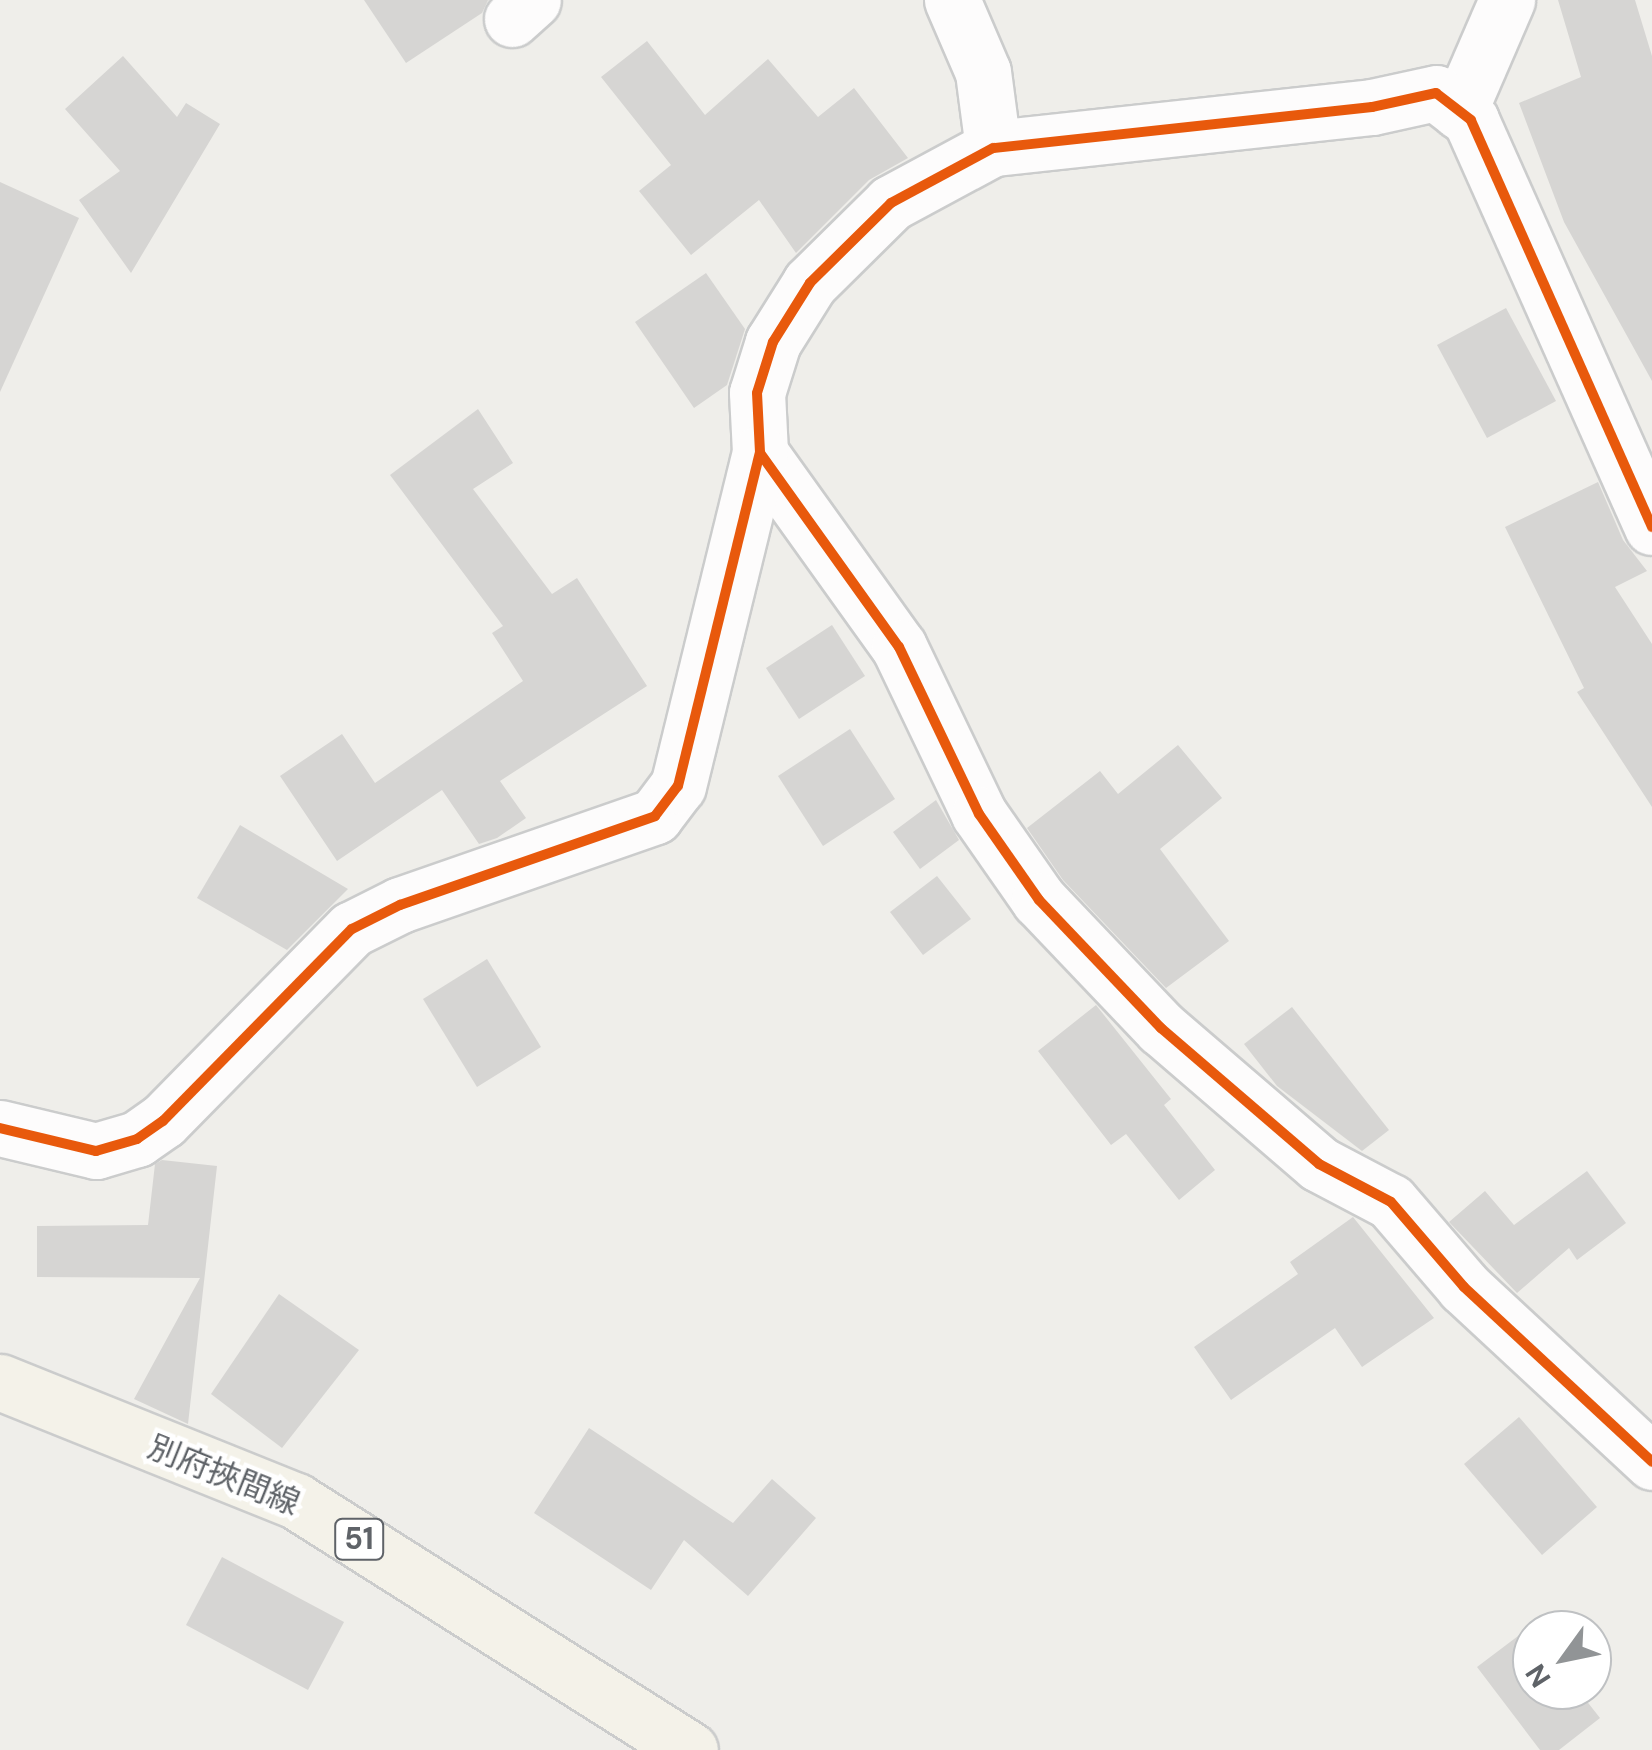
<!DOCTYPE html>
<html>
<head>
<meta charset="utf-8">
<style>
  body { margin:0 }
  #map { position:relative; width:1652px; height:1750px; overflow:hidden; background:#efeeea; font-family:"DM Sans","Noto Sans JP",sans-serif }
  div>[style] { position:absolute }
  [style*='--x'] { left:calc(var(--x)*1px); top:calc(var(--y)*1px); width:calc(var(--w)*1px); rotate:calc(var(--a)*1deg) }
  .building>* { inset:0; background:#d6d5d3 }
  .roads { filter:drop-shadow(2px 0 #cbcccc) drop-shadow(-2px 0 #cbcccc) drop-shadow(0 2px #cbcccc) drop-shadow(0 -2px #cbcccc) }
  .minor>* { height:55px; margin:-27.5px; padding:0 27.5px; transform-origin:27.5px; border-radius:27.5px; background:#fdfcfc }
  .major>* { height:55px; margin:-27.5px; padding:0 27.5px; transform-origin:27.5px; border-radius:27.5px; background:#f4f2e9 }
  .cycleway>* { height:10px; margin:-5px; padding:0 5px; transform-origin:5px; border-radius:5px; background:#e8590c }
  span { translate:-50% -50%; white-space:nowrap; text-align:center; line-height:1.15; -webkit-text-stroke:9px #fff; paint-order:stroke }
  .shield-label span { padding:2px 8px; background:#fff; border:2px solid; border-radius:8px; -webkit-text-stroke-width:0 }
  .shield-label { font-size:30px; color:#5f6368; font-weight:700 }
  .street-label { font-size:32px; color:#5f6368 }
  .north { position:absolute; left:1512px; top:1610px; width:100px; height:100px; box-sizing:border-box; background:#fff; border:2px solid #bfc1c3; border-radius:50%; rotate:237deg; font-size:28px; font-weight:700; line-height:40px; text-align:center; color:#5f6368 }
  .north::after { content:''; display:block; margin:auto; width:35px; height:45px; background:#919496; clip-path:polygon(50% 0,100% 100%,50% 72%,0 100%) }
</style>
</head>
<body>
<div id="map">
  <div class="building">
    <div style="clip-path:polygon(364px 0,488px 0,482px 13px,406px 63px)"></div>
    <div style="clip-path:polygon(1558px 0,1635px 0,1652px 56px,1652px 381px,1564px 222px,1519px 103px,1581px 77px)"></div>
    <div style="clip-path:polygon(647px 41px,705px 115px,768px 59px,818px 117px,854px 88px,908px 158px,869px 180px,796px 253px,759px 200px,691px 255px,639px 191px,671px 165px,601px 77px)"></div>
    <div style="clip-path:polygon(123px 56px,177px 117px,186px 103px,220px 124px,131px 273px,79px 200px,120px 171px,65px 109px)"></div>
    <div style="clip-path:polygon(0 182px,79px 218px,0 392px)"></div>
    <div style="clip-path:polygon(706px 273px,745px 329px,727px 385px,694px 408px,635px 322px)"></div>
    <div style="clip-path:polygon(1506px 308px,1556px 401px,1487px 438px,1437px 345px)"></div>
    <div style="clip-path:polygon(478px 409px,513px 463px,473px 489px,552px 594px,577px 578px,647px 686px,500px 781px,526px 818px,497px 838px,479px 844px,442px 790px,337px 861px,280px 776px,342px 734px,375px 783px,523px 681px,492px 633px,503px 626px,390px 475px)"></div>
    <div style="clip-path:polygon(1598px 482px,1623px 540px,1647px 571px,1615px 587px,1652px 644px,1652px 807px,1577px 692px,1584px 688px,1505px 527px)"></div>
    <div style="clip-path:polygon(832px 625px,865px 676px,799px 719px,766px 668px)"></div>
    <div style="clip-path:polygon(850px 729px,895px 799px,823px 846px,778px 776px)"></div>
    <div style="clip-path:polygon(1178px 745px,1222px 798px,1160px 849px,1229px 941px,1166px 988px,1063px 880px,1027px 828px,1100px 771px,1118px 794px)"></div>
    <div style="clip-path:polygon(936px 800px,959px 840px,920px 869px,893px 832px)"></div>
    <div style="clip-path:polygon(240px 825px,348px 889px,287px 950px,197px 898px)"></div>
    <div style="clip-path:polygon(937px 876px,971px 919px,923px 955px,890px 912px)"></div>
    <div style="clip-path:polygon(487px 959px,541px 1047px,477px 1087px,423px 999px)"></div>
    <div style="clip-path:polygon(1096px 1005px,1171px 1099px,1164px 1105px,1215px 1170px,1179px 1200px,1126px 1134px,1111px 1145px,1038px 1051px)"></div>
    <div style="clip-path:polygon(1292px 1007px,1389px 1130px,1362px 1151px,1277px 1086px,1244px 1044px)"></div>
    <div style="clip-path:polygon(162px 1160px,217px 1166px,188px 1424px,134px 1399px,200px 1278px,37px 1277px,37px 1226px,148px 1225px,155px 1164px)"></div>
    <div style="clip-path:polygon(1587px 1171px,1626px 1223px,1577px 1260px,1569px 1248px,1517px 1293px,1449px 1222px,1485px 1191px,1514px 1225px)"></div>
    <div style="clip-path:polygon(1353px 1217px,1434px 1318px,1362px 1367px,1335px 1328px,1231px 1400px,1194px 1347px,1298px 1274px,1290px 1262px)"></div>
    <div style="clip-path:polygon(279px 1294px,359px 1350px,282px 1448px,211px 1394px)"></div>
    <div style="clip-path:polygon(1519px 1417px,1597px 1507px,1542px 1555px,1464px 1464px)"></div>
    <div style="clip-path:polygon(589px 1428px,733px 1523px,772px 1479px,816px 1518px,748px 1596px,684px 1540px,651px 1590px,534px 1513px)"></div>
    <div style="clip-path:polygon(222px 1557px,344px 1622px,308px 1690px,186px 1625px)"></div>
    <div style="clip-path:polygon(1530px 1627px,1532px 1690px,1578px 1690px,1600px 1718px,1559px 1750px,1540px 1750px,1477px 1667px)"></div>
  </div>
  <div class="roads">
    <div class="minor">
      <div style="--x:952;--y:0;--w:78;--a:66.7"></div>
      <div style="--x:983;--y:72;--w:77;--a:82.5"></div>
      <div style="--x:512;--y:19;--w:28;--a:-42"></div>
      <div style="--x:1459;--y:111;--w:121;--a:-66.6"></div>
      <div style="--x:1652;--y:527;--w:445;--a:-114"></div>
      <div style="--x:1471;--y:120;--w:44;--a:-142.4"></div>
      <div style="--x:1436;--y:93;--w:66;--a:167.7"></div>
      <div style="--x:1372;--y:107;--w:381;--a:173.8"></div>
      <div style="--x:993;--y:148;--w:116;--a:151.7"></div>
      <div style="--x:891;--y:203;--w:114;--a:135.4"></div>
      <div style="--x:810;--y:283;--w:70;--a:122.1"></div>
      <div style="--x:773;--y:342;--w:53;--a:107.4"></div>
      <div style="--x:757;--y:393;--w:60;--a:87.1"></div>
      <div style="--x:760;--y:453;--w:239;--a:54.4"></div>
      <div style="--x:899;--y:647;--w:185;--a:64.4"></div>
      <div style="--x:979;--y:814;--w:105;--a:55.1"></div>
      <div style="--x:1039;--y:900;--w:177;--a:46.4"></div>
      <div style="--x:1161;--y:1028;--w:208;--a:40.7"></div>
      <div style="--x:1319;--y:1164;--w:81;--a:27.8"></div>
      <div style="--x:1391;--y:1202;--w:112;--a:49.3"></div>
      <div style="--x:1464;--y:1287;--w:257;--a:42.9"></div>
      <div style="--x:0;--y:1128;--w:99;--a:13.5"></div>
      <div style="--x:96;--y:1151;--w:43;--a:-16.3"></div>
      <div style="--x:137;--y:1139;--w:32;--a:-35"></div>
      <div style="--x:163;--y:1121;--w:269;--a:-45.5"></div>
      <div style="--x:352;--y:929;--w:54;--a:-26.6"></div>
      <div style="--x:400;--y:905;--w:270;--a:-19.2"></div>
      <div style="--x:655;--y:816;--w:38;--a:-53"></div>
      <div style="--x:678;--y:786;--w:343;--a:-76.2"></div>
    </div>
    <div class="major">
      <div style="--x:0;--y:1382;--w:319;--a:21.9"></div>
      <div style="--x:296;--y:1501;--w:466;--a:32.3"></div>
    </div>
  </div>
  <div class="cycleway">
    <div style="--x:1652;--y:527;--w:445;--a:-114"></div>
    <div style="--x:1471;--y:120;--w:44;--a:-142.4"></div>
    <div style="--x:1436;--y:93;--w:66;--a:167.7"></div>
    <div style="--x:1372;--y:107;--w:381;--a:173.8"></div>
    <div style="--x:993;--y:148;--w:116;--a:151.7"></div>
    <div style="--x:891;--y:203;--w:114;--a:135.4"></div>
    <div style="--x:810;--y:283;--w:70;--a:122.1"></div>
    <div style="--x:773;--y:342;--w:53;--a:107.4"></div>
    <div style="--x:757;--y:393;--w:60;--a:87.1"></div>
    <div style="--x:760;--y:453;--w:239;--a:54.4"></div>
    <div style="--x:899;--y:647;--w:185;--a:64.4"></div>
    <div style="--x:979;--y:814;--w:105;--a:55.1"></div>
    <div style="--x:1039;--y:900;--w:177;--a:46.4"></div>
    <div style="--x:1161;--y:1028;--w:208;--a:40.7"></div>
    <div style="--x:1319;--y:1164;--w:81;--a:27.8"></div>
    <div style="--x:1391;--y:1202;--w:112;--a:49.3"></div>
    <div style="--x:1464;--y:1287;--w:257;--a:42.9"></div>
    <div style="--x:0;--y:1128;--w:99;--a:13.5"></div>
    <div style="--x:96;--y:1151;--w:43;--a:-16.3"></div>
    <div style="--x:137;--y:1139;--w:32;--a:-35"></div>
    <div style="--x:163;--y:1121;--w:269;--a:-45.5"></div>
    <div style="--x:352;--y:929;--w:54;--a:-26.6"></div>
    <div style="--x:400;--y:905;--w:270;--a:-19.2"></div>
    <div style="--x:655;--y:816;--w:38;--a:-53"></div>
    <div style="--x:678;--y:786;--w:343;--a:-76.2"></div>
  </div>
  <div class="shield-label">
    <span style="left:359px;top:1539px">51</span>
  </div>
  <div class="street-label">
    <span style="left:224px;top:1475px;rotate:22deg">別府挾間線</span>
  </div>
  <div class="north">N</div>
</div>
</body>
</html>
